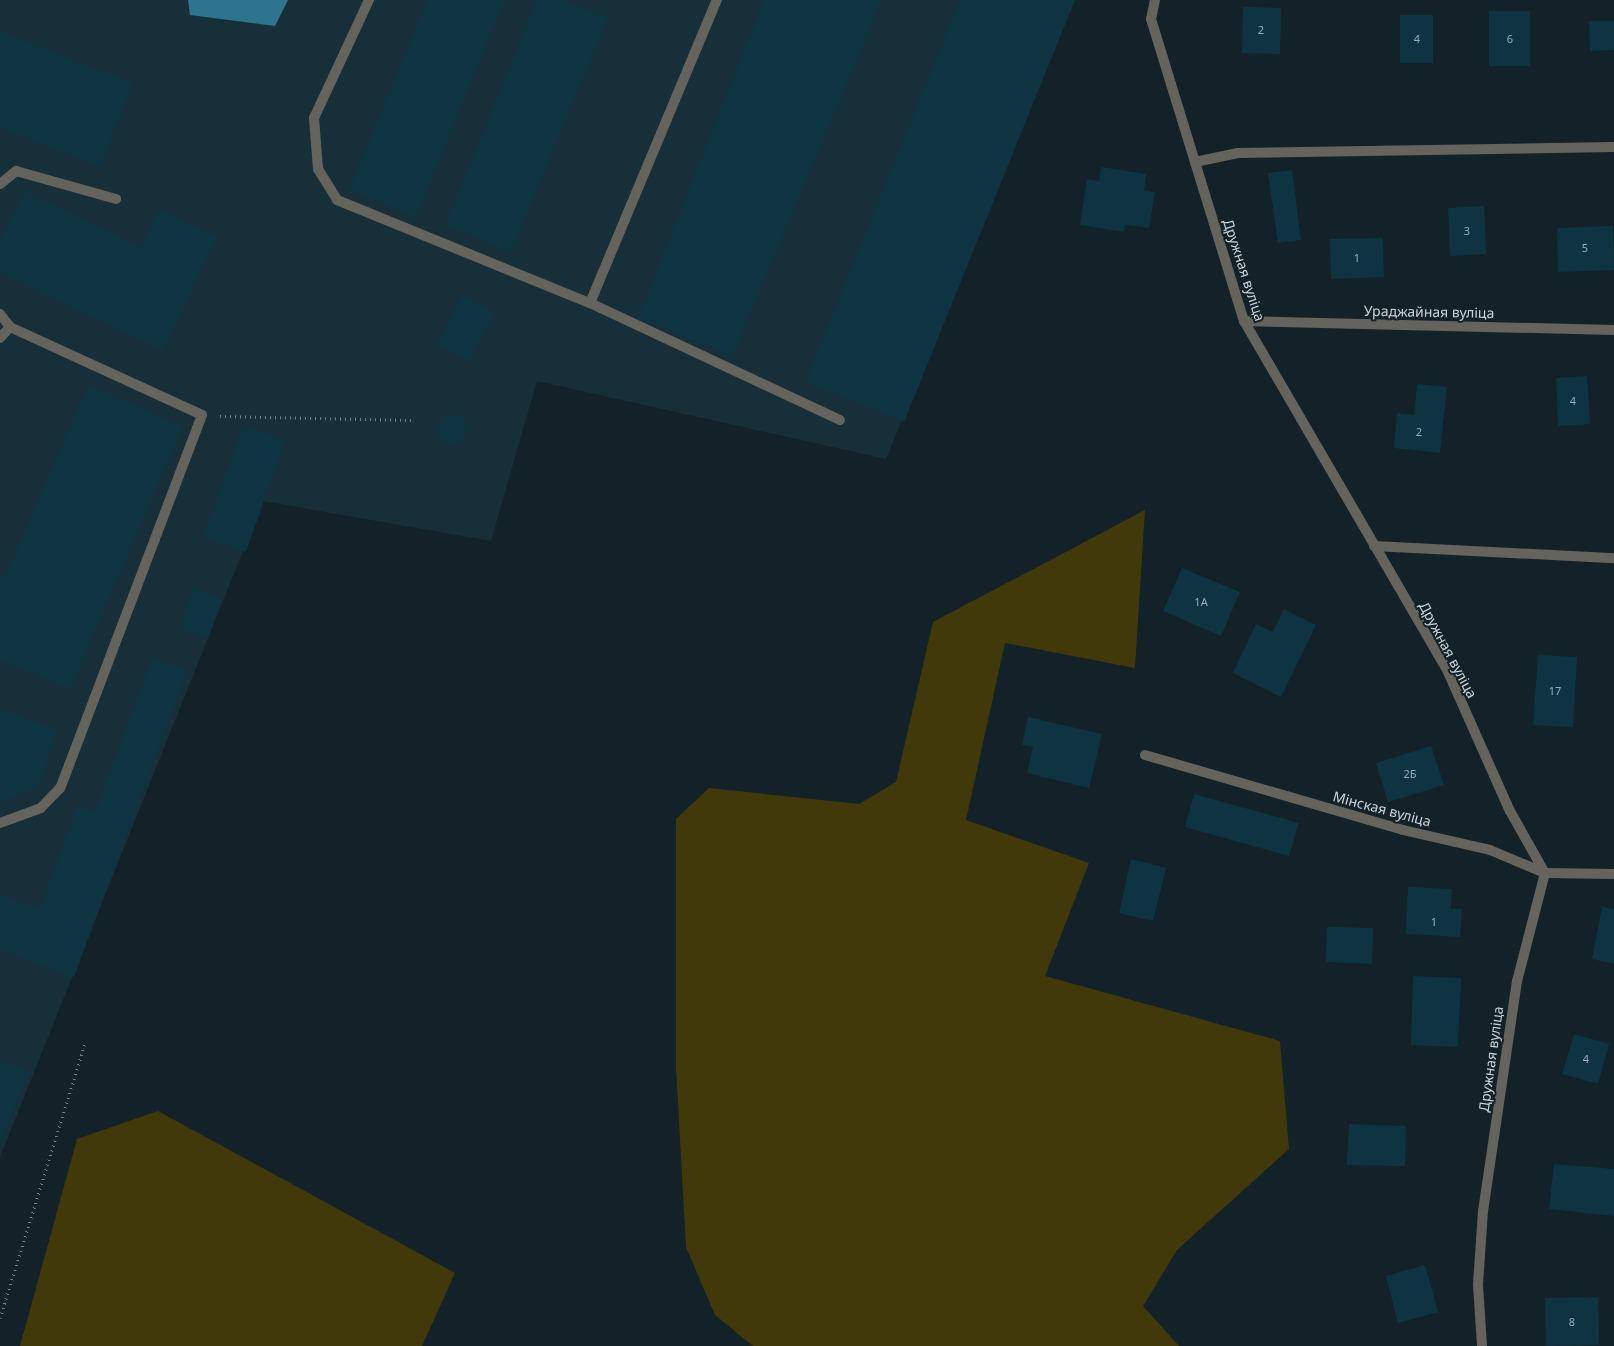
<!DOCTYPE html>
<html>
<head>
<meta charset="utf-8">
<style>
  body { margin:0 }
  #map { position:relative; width:1614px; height:1346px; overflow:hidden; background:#122228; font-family:"Noto Sans",sans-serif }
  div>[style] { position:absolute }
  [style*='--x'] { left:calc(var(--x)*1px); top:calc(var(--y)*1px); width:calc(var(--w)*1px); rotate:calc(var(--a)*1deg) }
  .built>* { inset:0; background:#172f38 }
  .green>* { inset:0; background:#42390a }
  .water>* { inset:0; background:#2d758f }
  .building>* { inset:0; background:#0e3442 }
  .round { border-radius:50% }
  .path>* { height:3px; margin-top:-1.5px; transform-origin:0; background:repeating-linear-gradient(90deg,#768388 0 1px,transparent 0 5px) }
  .lane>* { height:10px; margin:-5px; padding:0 5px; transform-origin:5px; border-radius:5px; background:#65645c }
  .street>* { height:10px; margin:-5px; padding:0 5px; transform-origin:5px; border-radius:5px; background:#65645c }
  span { translate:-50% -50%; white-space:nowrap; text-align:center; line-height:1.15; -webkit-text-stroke:4px #122228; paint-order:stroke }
  .number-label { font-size:11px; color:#9cadb4 }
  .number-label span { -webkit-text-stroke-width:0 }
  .street-label { font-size:14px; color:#cbd5da }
</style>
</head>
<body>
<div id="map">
  <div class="built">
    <div style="clip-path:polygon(0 0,1075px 0,886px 459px,537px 381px,491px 541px,263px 501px,0 1157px)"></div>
  </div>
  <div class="green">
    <div style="clip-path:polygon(1145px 510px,1135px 668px,1005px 643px,966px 820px,1089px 863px,1045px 976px,1280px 1041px,1289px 1149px,1177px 1250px,1143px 1306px,1179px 1346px,753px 1346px,715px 1315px,686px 1247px,676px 1068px,676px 819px,709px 788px,859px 804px,896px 782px,933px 622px)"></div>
    <div style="clip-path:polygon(158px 1111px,455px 1273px,422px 1346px,20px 1346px,77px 1139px)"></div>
  </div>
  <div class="water">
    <div style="clip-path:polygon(188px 0,288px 0,275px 26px,190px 15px)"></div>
  </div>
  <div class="building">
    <div style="clip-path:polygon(427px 0,505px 0,416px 217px,349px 190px)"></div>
    <div style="clip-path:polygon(537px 0,564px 0,608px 18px,511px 253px,445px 225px)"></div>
    <div style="clip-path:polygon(764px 0,882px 0,732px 357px,638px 318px)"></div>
    <div style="clip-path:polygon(960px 0,1075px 0,904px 422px,805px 382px)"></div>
    <div style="clip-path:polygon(1243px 7px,1281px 8px,1280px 54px,1242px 53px)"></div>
    <div style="clip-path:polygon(1489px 11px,1530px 11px,1530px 66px,1489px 66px)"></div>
    <div style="clip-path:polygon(1400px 15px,1433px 15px,1433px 63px,1400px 63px)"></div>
    <div style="clip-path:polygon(1589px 21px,1614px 21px,1614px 50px,1590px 51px)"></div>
    <div style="clip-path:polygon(0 31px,133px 83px,100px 167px,0 128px)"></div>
    <div style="clip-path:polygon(1101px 167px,1146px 174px,1144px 191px,1155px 192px,1149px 228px,1125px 225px,1124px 232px,1080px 225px,1087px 179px,1099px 181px)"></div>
    <div style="clip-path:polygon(1292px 170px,1301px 240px,1278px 243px,1268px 173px)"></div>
    <div style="clip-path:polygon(24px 191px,141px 247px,159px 209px,217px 237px,163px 351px,0 273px,0 242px)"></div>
    <div style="clip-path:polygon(1484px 206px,1486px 254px,1450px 256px,1448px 208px)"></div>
    <div style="clip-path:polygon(1613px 226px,1614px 270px,1558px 272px,1557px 228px)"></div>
    <div style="clip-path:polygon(1383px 238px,1384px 277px,1331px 279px,1330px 239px)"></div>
    <div style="clip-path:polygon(462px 295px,495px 312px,470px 361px,437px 344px)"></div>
    <div style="clip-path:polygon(1587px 376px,1590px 424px,1558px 426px,1556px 378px)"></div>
    <div style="clip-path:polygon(1417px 384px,1447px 387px,1440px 453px,1394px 448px,1397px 413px,1414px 415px)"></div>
    <div style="clip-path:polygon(88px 385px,183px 426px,70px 689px,0 659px,0 575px,5px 577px)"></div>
    <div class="round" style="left:437px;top:415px;width:30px;height:30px"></div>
    <div style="clip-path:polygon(243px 425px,285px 440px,246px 552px,203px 537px)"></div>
    <div style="clip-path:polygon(1182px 568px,1240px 592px,1221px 636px,1163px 611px)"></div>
    <div style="clip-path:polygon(193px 588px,222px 599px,207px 639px,179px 628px)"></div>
    <div style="clip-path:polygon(1284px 609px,1316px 625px,1281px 697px,1233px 673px,1256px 624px,1273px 632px)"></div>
    <div style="clip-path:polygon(1538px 655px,1577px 657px,1573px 727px,1533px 725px)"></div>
    <div style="clip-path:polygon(152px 658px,187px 671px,74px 977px,0 950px,0 894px,40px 909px,77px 806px,95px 812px)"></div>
    <div style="clip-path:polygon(0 709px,57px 729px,38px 788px,0 802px)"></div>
    <div style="clip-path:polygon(1028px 717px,1102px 734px,1089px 788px,1027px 773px,1033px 747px,1022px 745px)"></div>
    <div style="clip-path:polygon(1431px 746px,1444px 785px,1388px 802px,1376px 763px)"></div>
    <div style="clip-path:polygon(1194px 794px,1299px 823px,1289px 856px,1185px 827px)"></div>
    <div style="clip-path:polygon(1131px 859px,1166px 868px,1153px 921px,1119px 913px)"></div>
    <div style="clip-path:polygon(1408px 887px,1452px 889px,1451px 909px,1462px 909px,1460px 937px,1406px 934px)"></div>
    <div style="clip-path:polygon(1602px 907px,1614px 909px,1614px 964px,1592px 959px)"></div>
    <div style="clip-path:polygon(1327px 927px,1373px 928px,1372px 964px,1326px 962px)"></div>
    <div style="clip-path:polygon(1413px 976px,1461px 978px,1458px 1047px,1411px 1045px)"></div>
    <div style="clip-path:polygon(1574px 1034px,1609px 1044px,1598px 1084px,1562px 1074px)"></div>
    <div style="clip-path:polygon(0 1060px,30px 1072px,0 1143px)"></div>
    <div style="clip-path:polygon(1349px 1124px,1406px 1126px,1405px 1166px,1347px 1165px)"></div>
    <div style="clip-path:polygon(1554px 1164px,1614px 1169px,1614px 1216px,1549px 1209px)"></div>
    <div style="clip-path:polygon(1425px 1265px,1438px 1312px,1398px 1323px,1386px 1276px)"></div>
    <div style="clip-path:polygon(1598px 1297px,1599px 1345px,1546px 1346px,1545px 1298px)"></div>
  </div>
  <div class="path">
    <div style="--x:220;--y:416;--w:191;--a:1.2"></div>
    <div style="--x:0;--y:1318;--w:288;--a:-72.8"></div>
  </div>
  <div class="lane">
    <div style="--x:369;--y:0;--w:130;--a:115"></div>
    <div style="--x:314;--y:118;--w:51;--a:85.5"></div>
    <div style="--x:318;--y:169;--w:36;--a:58"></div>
    <div style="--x:337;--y:200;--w:273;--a:22.2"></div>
    <div style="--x:590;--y:303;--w:276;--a:25.1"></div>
    <div style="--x:1195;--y:162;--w:44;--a:-11.8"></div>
    <div style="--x:1238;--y:153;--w:376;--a:-0.9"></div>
    <div style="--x:0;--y:184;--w:21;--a:-39"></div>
    <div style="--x:16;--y:171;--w:104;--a:15.6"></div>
    <div style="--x:590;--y:303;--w:329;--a:-67.3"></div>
    <div style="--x:0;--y:314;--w:16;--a:52"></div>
    <div style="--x:10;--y:327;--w:211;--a:24.6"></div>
    <div style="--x:202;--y:415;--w:399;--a:110.8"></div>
    <div style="--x:60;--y:788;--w:28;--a:134"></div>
    <div style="--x:41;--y:808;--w:44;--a:159.9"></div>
    <div style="--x:0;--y:338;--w:15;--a:-48"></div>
    <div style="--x:1374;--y:546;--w:240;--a:2.9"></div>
  </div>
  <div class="street">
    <div style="--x:1155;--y:0;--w:19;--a:102"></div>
    <div style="--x:1151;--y:19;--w:316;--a:72.9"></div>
    <div style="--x:1244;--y:321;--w:406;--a:59.8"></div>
    <div style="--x:1448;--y:672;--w:152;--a:66"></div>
    <div style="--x:1510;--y:811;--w:71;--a:60.6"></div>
    <div style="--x:1545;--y:873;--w:112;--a:104.5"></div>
    <div style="--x:1517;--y:981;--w:232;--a:98.4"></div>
    <div style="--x:1483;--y:1211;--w:74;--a:93.9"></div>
    <div style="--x:1478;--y:1285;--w:61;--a:86.2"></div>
    <div style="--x:1244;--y:321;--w:370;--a:1.4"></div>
    <div style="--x:1145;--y:755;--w:269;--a:16.2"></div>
    <div style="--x:1403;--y:830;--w:89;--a:12.9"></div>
    <div style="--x:1490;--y:850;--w:60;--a:22.7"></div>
    <div style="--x:1545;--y:873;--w:69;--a:0.8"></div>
  </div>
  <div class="number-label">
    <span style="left:1261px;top:30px">2</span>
    <span style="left:1417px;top:39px">4</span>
    <span style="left:1510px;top:39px">6</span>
    <span style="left:1467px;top:231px">3</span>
    <span style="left:1585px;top:248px">5</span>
    <span style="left:1357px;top:258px">1</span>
    <span style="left:1573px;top:401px">4</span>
    <span style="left:1419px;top:432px">2</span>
    <span style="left:1201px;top:602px">1А</span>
    <span style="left:1555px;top:691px">17</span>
    <span style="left:1410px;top:774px">2Б</span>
    <span style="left:1434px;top:922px">1</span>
    <span style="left:1586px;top:1059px">4</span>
    <span style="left:1572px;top:1322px">8</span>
  </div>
  <div class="street-label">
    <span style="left:1244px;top:270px;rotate:72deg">Дружная вуліца</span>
    <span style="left:1429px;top:312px;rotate:1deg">Ураджайная вуліца</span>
    <span style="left:1448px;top:650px;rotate:62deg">Дружная вуліца</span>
    <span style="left:1382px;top:809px;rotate:15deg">Мінская вуліца</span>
    <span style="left:1491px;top:1059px;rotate:-82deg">Дружная вуліца</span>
  </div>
</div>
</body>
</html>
